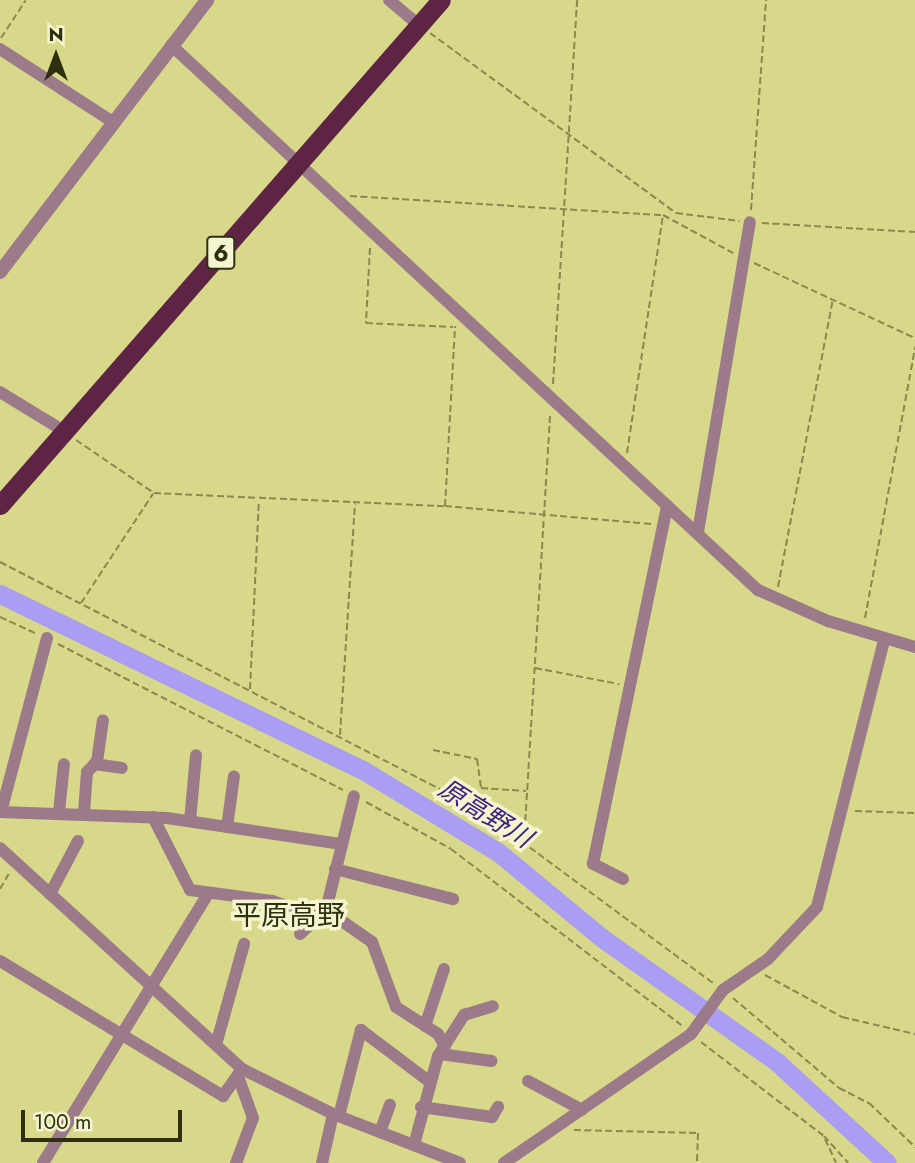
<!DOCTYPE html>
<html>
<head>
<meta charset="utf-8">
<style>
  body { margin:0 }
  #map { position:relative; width:915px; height:1163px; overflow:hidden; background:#d7d889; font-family:Jost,"Noto Sans JP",sans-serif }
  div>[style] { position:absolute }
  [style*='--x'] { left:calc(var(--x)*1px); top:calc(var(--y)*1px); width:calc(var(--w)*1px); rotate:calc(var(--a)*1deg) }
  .river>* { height:19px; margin:-9.5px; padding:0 9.5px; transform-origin:9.5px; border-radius:9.5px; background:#a99ef1 }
  .path>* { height:2px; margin-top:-1px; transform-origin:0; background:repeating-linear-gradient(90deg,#898950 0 7px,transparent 0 10.5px) }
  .minor>* { height:12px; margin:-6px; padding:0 6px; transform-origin:6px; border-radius:6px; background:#9b7a89 }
  .tertiary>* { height:14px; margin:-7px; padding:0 7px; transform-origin:7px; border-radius:7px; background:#9b7a89 }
  .trunk>* { height:19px; margin:-9.5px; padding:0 9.5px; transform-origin:9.5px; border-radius:9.5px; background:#5e2444 }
  span { translate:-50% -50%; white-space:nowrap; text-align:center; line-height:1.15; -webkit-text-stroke:7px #f5f6d0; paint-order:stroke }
  .shield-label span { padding:2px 5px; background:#f5f6d0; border:2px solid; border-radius:5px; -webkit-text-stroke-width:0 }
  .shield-label { font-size:23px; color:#2f2e0e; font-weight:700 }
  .water-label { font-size:26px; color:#3c2380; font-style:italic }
  .quarter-label { font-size:28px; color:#2f2e0e }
  .north { position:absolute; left:21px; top:21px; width:70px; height:70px; -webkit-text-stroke:5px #f5f6d0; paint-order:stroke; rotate:0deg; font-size:19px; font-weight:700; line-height:28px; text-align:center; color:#2f2e0e }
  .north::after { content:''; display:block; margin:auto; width:24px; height:32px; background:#2f2e0e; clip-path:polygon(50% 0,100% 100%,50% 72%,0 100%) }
  .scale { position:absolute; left:21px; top:1110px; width:161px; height:32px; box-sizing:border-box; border:4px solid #2f2e0e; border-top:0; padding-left:9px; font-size:21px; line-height:24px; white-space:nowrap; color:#2f2e0e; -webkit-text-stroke:5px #f5f6d0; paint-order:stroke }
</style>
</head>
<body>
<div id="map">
  <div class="river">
    <div style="--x:0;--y:594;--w:403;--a:25.9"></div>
    <div style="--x:363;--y:770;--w:158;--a:31.3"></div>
    <div style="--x:498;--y:852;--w:135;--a:39.6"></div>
    <div style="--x:602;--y:938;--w:214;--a:35.3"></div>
    <div style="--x:777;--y:1062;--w:149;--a:42.6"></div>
  </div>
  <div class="path">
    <div style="--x:430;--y:33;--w:305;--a:36.2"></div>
    <div style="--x:676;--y:213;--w:64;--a:7.2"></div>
    <div style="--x:1;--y:38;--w:45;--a:-56.7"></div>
    <div style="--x:350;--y:196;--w:314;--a:3.5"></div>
    <div style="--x:663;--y:215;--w:80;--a:28.5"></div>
    <div style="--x:751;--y:210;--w:211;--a:-85.9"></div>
    <div style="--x:762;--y:223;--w:153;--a:3.4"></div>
    <div style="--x:370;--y:248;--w:75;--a:93.1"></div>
    <div style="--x:366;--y:323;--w:87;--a:2.6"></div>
    <div style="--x:754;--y:263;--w:178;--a:25"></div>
    <div style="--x:553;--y:384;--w:385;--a:-86.4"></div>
    <div style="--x:76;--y:440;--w:94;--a:34.2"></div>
    <div style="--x:154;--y:493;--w:291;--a:2.6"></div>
    <div style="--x:445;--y:506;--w:180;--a:-86.8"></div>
    <div style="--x:627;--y:453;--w:240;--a:-81.4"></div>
    <div style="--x:445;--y:506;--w:207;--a:5"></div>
    <div style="--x:0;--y:562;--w:495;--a:27.3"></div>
    <div style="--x:440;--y:789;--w:86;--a:32.2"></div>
    <div style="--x:513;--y:835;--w:250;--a:36.5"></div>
    <div style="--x:778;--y:587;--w:292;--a:-79.2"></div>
    <div style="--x:81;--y:603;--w:131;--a:-56.6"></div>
    <div style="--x:0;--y:617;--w:41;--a:24.7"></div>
    <div style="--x:865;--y:618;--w:276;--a:-79.5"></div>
    <div style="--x:58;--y:644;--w:320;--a:27.1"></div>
    <div style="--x:535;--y:668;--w:86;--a:10.8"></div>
    <div style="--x:250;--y:689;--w:189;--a:-87.3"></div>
    <div style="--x:340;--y:735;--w:232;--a:-86.3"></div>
    <div style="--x:433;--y:750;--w:45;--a:11.6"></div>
    <div style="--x:477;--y:759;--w:29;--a:82"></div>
    <div style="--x:481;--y:788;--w:45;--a:3.8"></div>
    <div style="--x:366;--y:802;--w:97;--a:28.9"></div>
    <div style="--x:451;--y:849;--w:290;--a:37.4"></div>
    <div style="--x:855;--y:811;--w:60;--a:1.9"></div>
    <div style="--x:524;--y:842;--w:429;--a:-86.5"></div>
    <div style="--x:0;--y:889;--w:20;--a:-60"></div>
    <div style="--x:765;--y:975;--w:88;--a:28.6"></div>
    <div style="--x:842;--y:1017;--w:75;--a:13.1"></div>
    <div style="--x:733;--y:998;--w:139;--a:40.3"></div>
    <div style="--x:839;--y:1088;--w:34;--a:27"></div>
    <div style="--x:869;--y:1103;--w:64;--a:43.7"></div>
    <div style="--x:701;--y:1042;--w:155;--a:37.4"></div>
    <div style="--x:824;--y:1136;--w:36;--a:48"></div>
    <div style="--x:574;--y:1130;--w:124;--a:1.4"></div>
    <div style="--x:698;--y:1133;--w:30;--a:92"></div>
    <div style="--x:825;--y:1139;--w:26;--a:65"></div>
  </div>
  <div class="minor">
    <div style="--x:389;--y:0;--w:39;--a:40"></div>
    <div style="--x:171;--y:45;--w:801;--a:42.88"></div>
    <div style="--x:758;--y:590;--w:77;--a:23.9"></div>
    <div style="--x:828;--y:621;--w:91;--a:16.6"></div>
    <div style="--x:0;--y:49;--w:135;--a:32.9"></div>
    <div style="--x:0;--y:392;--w:75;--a:31.4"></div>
    <div style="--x:698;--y:532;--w:314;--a:-80.5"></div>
    <div style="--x:94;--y:764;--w:28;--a:8"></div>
    <div style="--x:0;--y:812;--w:167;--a:2.1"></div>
    <div style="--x:167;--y:818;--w:175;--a:8.5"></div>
    <div style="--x:1;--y:812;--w:180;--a:-75.2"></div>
    <div style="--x:59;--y:812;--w:48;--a:-84.1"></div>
    <div style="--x:84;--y:812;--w:40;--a:-85.7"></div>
    <div style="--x:87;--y:772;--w:14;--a:-45"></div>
    <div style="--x:97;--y:762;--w:42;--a:-81.9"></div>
    <div style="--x:153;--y:817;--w:82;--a:63.1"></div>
    <div style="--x:190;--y:890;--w:83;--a:7.6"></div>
    <div style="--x:272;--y:901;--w:48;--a:18.1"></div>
    <div style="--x:190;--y:821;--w:66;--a:-84.8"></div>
    <div style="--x:227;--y:827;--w:51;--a:-82.2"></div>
    <div style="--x:0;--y:848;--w:328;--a:42.4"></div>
    <div style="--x:242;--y:1069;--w:102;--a:26.3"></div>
    <div style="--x:333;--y:1114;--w:136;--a:21.1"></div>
    <div style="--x:335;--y:869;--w:122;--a:14.3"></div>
    <div style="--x:623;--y:879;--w:34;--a:-153"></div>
    <div style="--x:593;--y:864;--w:366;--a:-78.3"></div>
    <div style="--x:50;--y:894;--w:60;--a:-62.2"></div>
    <div style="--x:326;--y:910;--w:117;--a:-76.2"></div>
    <div style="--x:300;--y:934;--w:35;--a:-43"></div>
    <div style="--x:326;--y:910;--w:56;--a:34.8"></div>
    <div style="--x:372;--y:942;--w:69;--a:69.7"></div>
    <div style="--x:396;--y:1007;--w:50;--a:32.7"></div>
    <div style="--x:438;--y:1034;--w:14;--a:60"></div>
    <div style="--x:0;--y:961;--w:261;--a:31.2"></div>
    <div style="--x:223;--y:1096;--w:33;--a:-55"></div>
    <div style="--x:425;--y:1026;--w:60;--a:-71.6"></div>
    <div style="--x:216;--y:1045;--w:105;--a:-74.5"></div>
    <div style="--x:440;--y:1054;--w:52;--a:7.7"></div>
    <div style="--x:528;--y:1081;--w:61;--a:28.2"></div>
    <div style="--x:421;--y:1107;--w:72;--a:8"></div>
    <div style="--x:492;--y:1117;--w:12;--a:-59"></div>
    <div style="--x:339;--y:1116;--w:89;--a:-75.7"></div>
    <div style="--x:361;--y:1030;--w:83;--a:37.1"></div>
    <div style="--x:380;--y:1132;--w:29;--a:-70"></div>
    <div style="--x:414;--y:1145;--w:92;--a:-74.9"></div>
    <div style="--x:438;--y:1056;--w:49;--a:-57.6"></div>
    <div style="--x:464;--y:1015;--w:30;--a:-17"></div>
    <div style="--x:43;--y:1163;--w:316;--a:-58.5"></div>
    <div style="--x:236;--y:1163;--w:48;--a:-69.3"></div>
    <div style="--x:253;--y:1118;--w:41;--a:-109.7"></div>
    <div style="--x:322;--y:1163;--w:50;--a:-77.3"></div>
    <div style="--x:504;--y:1163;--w:227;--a:-34.6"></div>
    <div style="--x:691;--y:1034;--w:54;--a:-54"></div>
    <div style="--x:723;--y:990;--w:55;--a:-34.6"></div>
    <div style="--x:768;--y:959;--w:71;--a:-46.7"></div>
    <div style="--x:817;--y:907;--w:275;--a:-75.9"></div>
  </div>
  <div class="tertiary">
    <div style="--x:0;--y:272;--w:342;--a:-52.7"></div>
  </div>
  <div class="trunk">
    <div style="--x:0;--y:505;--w:670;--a:-48.87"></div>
  </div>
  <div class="shield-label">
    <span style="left:221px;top:253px">6</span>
  </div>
  <div class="water-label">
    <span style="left:485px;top:814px;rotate:32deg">原高野川</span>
  </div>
  <div class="quarter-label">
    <span style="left:289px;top:916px">平原高野</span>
  </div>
  <div class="north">N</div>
  <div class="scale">100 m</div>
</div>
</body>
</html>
